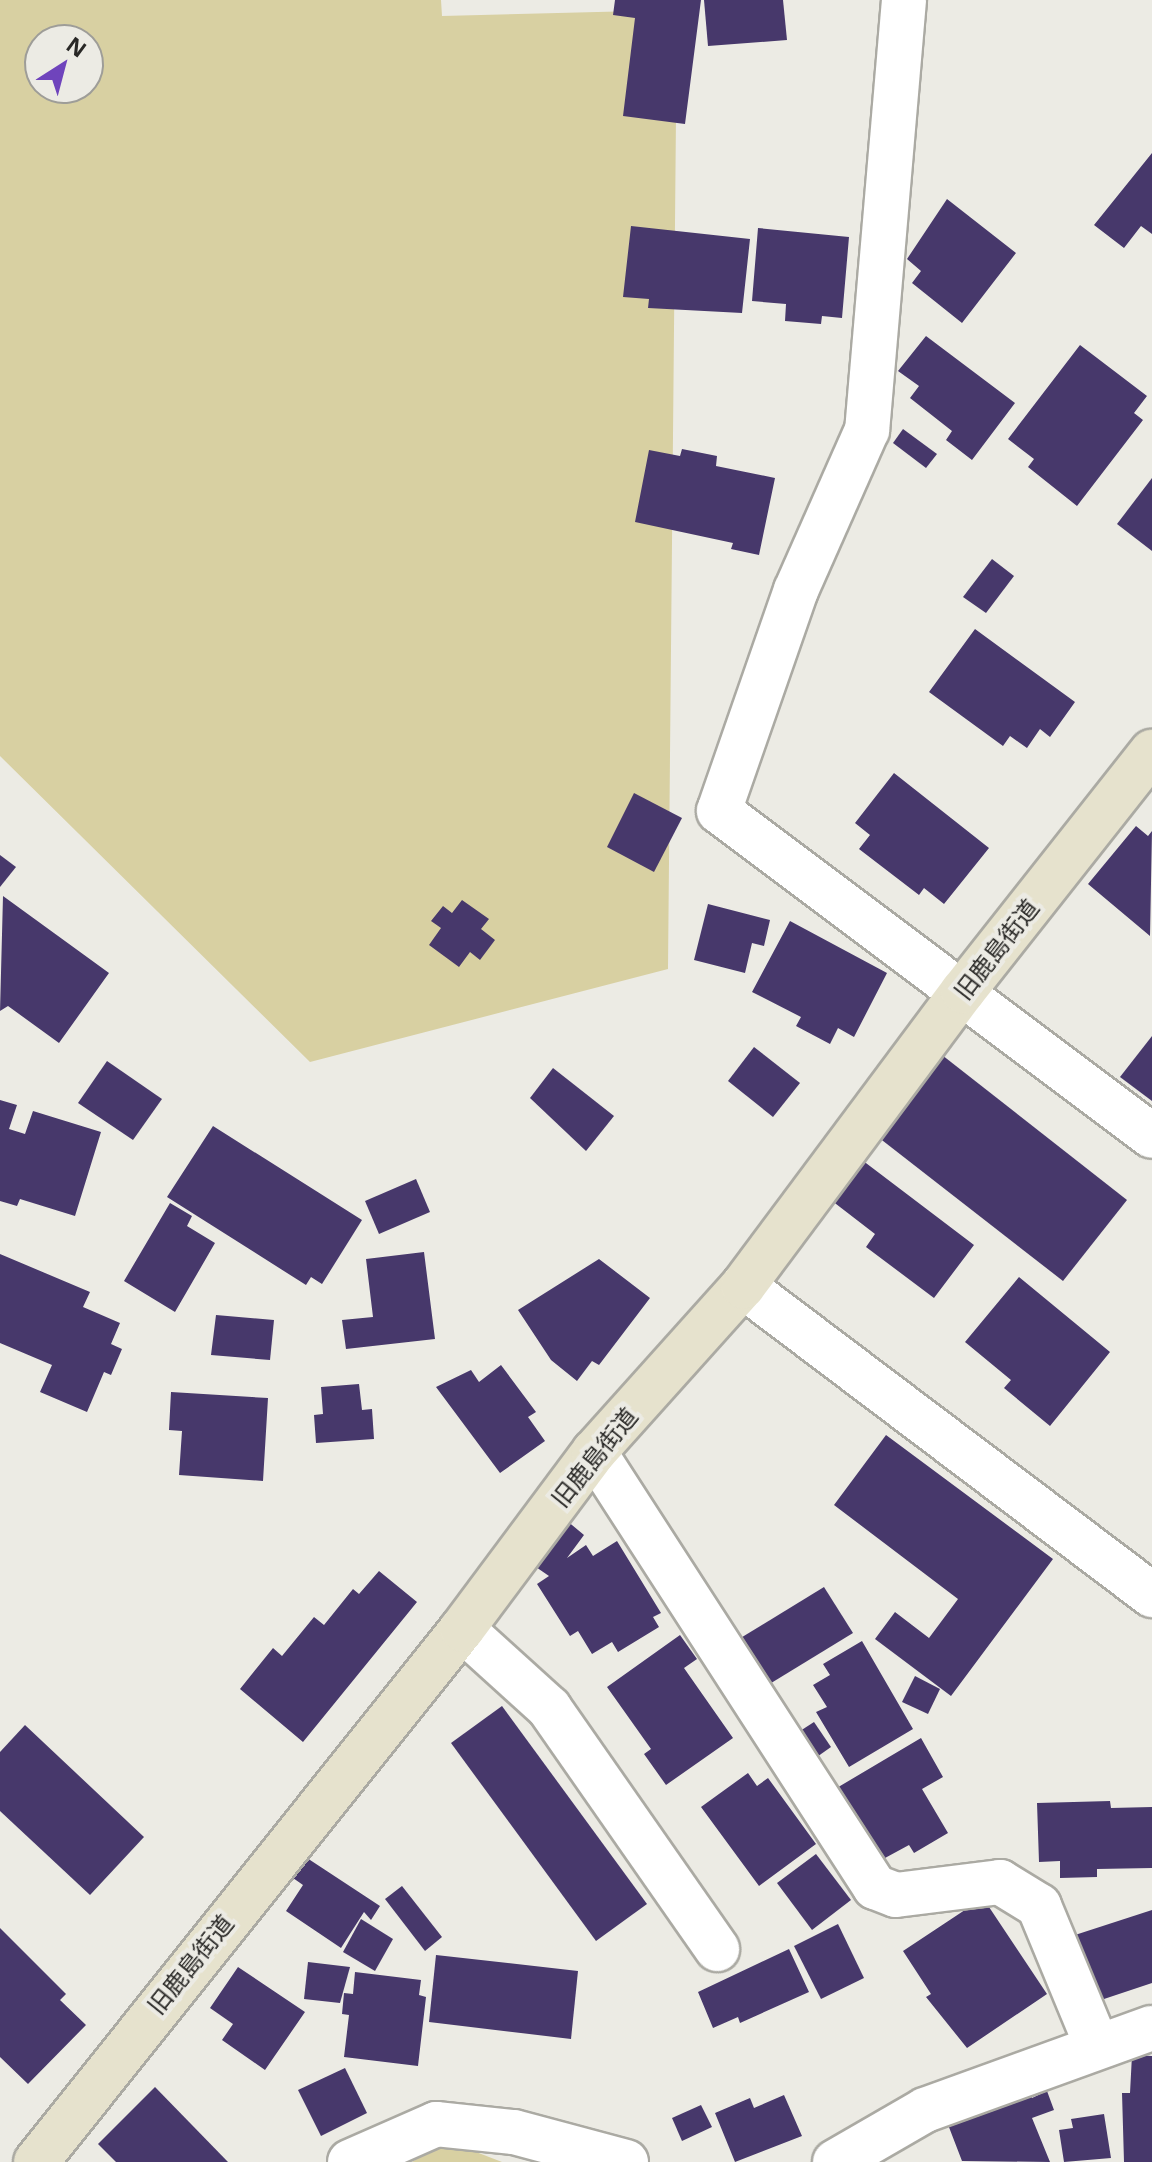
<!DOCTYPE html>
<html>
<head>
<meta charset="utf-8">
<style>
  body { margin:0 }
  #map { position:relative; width:1152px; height:2162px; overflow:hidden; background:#ecebe4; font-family:"Noto Sans","Noto Sans JP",sans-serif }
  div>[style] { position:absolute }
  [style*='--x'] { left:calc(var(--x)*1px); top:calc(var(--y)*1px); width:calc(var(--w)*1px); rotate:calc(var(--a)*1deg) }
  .green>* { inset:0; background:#d8d0a2 }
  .building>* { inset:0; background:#47386b }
  .roads { filter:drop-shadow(2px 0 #abaaa3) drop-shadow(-2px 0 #abaaa3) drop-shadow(0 2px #abaaa3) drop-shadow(0 -2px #abaaa3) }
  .street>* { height:44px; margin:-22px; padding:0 22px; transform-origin:22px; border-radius:22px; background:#fff }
  .secondary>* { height:44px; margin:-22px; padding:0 22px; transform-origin:22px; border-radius:22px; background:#e6e2cd }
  span { translate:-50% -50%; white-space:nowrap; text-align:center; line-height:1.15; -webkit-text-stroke:8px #ecebe4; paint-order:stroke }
  .street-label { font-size:24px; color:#292826 }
  .north { position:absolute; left:24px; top:24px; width:80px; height:80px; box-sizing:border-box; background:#ecebe4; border:2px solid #9e9d98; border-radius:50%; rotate:36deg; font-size:22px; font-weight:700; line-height:32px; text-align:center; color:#292826 }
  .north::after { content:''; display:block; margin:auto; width:28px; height:36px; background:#6f44bc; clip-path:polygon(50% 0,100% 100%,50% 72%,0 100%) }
</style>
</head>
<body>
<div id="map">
  <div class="green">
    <div style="clip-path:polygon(evenodd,0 0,441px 0,442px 16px,677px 10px,668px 969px,310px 1062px,0 756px,0 0,40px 40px,88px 40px,88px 88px,40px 88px,40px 40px)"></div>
    <div style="clip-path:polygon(445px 2140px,502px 2162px,412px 2162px)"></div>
  </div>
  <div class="building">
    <div style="clip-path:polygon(615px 0,701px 0,685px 124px,623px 116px,635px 18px,613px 15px)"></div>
    <div style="clip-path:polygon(704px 0,783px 0,787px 40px,708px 46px)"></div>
    <div style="clip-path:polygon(1152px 153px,1152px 234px,1141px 226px,1124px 248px,1094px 225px)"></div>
    <div style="clip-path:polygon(947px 199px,1016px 253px,962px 323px,912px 283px,921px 271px,907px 259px)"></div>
    <div style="clip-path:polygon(631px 226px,750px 239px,742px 313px,648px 308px,649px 299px,623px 297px)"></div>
    <div style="clip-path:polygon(758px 228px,849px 237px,842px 318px,822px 316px,821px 324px,785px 321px,786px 304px,752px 301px)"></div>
    <div style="clip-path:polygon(926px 336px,1015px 403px,972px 460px,946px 440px,952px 431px,910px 398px,919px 386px,898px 371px)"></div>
    <div style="clip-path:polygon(1080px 345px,1147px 396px,1134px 413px,1143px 420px,1077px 506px,1028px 467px,1034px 459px,1008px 439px)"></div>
    <div style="clip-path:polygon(903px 429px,937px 454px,926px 468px,893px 443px)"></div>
    <div style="clip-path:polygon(682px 449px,717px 456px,716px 466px,775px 478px,759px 555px,731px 549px,733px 543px,635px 522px,649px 450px,680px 456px)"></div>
    <div style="clip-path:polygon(1152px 478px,1152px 551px,1117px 524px)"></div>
    <div style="clip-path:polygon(992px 559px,1014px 576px,986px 613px,963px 597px)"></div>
    <div style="clip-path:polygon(975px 629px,1075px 702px,1050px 737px,1040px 729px,1027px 748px,1010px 736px,1003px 746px,929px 692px)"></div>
    <div style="clip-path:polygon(894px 773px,989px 848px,944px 904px,924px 888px,919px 895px,859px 849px,870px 835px,855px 823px)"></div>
    <div style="clip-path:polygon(634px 793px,682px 818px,654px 872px,607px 847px)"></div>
    <div style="clip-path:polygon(1136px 826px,1148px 836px,1152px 831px,1150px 936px,1088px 884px)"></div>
    <div style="clip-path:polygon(0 855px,16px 867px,0 887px)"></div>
    <div style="clip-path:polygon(3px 896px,109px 973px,59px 1043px,8px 1006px,0 1011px)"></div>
    <div style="clip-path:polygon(462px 900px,489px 919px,481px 929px,495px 940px,480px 960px,470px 952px,459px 967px,429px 945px,441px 928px,431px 921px,443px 906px,452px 913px)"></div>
    <div style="clip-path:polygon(708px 904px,770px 920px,764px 946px,752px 943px,745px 973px,694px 960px)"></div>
    <div style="clip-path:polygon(790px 921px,887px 973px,854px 1037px,838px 1028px,830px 1044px,796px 1026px,801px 1017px,752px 992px)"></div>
    <div style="clip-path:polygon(1152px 1036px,1152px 1101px,1120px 1077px)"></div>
    <div style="clip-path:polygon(754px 1047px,800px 1083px,773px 1117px,728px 1081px)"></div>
    <div style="clip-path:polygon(942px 1055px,1127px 1200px,1063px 1281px,878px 1137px)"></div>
    <div style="clip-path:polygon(107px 1061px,162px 1099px,133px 1140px,78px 1103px)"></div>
    <div style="clip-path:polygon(553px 1068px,614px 1116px,586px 1151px,530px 1098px)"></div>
    <div style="clip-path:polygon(0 1100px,17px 1105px,9px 1129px,25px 1134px,33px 1111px,101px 1132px,75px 1216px,20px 1199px,17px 1206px,0 1201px)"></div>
    <div style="clip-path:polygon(213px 1126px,362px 1220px,322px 1284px,311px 1277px,306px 1285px,167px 1197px)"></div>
    <div style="clip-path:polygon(858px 1157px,974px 1245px,934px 1298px,866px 1247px,875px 1234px,827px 1197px)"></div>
    <div style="clip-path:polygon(416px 1179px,430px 1212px,379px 1234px,365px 1201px)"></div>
    <div style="clip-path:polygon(170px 1203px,192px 1216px,187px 1226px,215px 1243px,175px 1312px,124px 1281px)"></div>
    <div style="clip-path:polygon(424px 1252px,435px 1339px,346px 1349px,342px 1320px,373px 1317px,366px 1259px)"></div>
    <div style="clip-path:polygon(0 1254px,90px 1292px,83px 1307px,120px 1323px,111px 1344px,122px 1349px,111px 1375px,104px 1372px,87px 1412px,40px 1392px,52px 1365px,0 1343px)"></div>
    <div style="clip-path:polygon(599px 1259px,650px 1298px,599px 1365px,592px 1361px,577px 1381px,551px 1360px,518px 1310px)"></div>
    <div style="clip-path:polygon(1019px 1277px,1110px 1352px,1050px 1426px,1004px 1388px,1011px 1380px,965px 1342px)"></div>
    <div style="clip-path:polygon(216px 1315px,274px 1320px,270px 1360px,211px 1355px)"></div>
    <div style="clip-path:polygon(501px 1365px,536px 1412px,528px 1417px,545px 1441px,500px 1473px,436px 1387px,471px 1370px,479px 1382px)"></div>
    <div style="clip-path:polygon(359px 1384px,362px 1410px,372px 1409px,374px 1439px,316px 1443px,314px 1415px,323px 1414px,321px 1387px)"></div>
    <div style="clip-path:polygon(171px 1392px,268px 1398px,263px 1481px,179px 1475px,182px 1431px,169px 1430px)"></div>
    <div style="clip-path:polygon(886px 1435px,1053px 1559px,951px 1696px,875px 1639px,895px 1612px,929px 1638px,958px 1599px,834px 1505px)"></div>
    <div style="clip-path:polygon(566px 1520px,584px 1535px,567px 1558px,586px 1545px,593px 1556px,617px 1541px,661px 1613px,653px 1617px,659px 1627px,618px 1652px,612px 1642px,592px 1654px,578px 1631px,570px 1636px,537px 1584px,549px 1576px,533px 1565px)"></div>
    <div style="clip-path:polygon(379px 1571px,417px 1602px,303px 1742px,240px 1689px,273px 1648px,282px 1656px,314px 1617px,324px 1625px,353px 1589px,359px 1594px)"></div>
    <div style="clip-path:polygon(824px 1587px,853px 1633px,763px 1688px,734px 1642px)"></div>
    <div style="clip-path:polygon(680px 1635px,697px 1659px,684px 1668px,733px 1738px,666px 1785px,644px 1754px,651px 1749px,607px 1687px)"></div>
    <div style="clip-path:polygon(862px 1641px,913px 1729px,849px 1767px,816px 1712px,827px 1707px,813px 1685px,830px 1675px,823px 1664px)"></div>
    <div style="clip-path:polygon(915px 1676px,940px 1689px,928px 1714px,902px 1702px)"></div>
    <div style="clip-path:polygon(502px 1706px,647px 1904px,596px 1941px,451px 1743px)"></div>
    <div style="clip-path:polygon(814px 1722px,831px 1747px,814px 1759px,797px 1733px)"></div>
    <div style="clip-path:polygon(25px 1725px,144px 1837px,90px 1895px,0 1811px,0 1752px)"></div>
    <div style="clip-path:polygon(921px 1738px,943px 1777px,922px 1789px,948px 1833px,914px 1853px,909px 1845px,885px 1858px,875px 1843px,869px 1847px,835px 1789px)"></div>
    <div style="clip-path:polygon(748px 1773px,757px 1786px,768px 1778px,816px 1844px,759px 1886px,701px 1807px)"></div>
    <div style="clip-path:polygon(1110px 1801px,1111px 1808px,1152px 1807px,1152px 1868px,1097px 1869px,1097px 1877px,1060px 1878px,1060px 1861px,1039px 1862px,1037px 1803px)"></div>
    <div style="clip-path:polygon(816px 1854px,851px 1900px,812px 1930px,777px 1883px)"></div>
    <div style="clip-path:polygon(307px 1858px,380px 1906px,371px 1920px,364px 1912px,341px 1948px,286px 1911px,303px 1885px,293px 1878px)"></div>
    <div style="clip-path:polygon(402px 1886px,442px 1937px,425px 1951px,385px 1899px)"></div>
    <div style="clip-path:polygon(983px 1898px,1047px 1994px,967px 2048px,926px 1997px,931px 1994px,903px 1951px)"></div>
    <div style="clip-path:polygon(1152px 1910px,1152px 1983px,1098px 2001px,1075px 1935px)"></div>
    <div style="clip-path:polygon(361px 1919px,393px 1939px,375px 1971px,343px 1952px)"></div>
    <div style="clip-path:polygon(838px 1924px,864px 1978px,821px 1999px,794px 1946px)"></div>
    <div style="clip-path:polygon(0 1928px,66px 1994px,60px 2000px,86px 2025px,28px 2084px,0 2057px)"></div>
    <div style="clip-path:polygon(789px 1949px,809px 1992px,740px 2023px,738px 2017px,713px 2028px,698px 1992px)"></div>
    <div style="clip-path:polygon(436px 1955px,578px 1971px,571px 2039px,429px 2022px)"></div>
    <div style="clip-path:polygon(308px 1962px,350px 1967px,340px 2003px,304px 1999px)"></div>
    <div style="clip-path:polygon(238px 1967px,305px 2012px,265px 2070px,222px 2040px,233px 2024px,210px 2008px)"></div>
    <div style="clip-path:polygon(355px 1972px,421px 1980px,419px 1995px,426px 1997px,418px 2066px,344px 2057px,349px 2015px,342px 2014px,344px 1993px,353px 1994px)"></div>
    <div style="clip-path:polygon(1132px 2055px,1152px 2056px,1152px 2162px,1124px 2162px,1122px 2093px,1130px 2093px)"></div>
    <div style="clip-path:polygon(345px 2068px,367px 2113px,321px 2136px,298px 2090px)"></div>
    <div style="clip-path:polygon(155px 2087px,228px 2162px,116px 2162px,98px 2144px)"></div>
    <div style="clip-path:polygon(1027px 2087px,1032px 2098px,1047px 2091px,1054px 2110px,1032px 2118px,1050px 2162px,962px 2161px,947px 2122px)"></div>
    <div style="clip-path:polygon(784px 2095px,802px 2136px,735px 2162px,715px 2113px,750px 2098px,754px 2108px)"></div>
    <div style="clip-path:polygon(701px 2105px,712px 2127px,682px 2141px,672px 2118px)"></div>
    <div style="clip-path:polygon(1104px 2114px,1111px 2158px,1064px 2162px,1059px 2130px,1073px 2128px,1071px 2119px)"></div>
  </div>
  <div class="roads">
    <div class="street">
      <div style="--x:904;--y:0;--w:432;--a:94.9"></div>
      <div style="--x:867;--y:430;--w:175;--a:113.9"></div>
      <div style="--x:796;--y:590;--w:234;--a:109.2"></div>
      <div style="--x:719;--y:811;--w:541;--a:36.89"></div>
      <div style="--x:743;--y:1286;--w:513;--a:37.07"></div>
      <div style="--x:594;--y:1452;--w:518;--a:57.14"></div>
      <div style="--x:875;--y:1887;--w:22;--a:21"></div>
      <div style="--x:896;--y:1895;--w:105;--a:-7.1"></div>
      <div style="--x:1000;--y:1882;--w:46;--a:31.6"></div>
      <div style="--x:1039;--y:1906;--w:152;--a:67.5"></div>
      <div style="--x:462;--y:1629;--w:118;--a:42.2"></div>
      <div style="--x:549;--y:1708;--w:294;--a:55.1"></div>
      <div style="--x:350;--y:2162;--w:94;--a:-23.8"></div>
      <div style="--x:436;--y:2124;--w:78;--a:5.9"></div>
      <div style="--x:514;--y:2132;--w:116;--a:15"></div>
      <div style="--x:835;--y:2162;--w:104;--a:-30"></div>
      <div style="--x:925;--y:2110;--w:241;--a:-19.9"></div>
    </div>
    <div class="secondary">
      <div style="--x:36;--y:2162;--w:682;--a:-51.37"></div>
      <div style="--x:462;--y:1629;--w:221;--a:-53.3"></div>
      <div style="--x:594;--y:1452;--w:223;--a:-48.1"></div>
      <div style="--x:743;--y:1286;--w:368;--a:-53.3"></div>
      <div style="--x:963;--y:991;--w:305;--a:-51.7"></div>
    </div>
  </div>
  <div class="street-label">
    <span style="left:996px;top:949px;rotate:-52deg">旧鹿島街道</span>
    <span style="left:594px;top:1457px;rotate:-51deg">旧鹿島街道</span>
    <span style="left:190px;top:1964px;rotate:-51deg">旧鹿島街道</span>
  </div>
  <div class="north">N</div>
</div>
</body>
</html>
